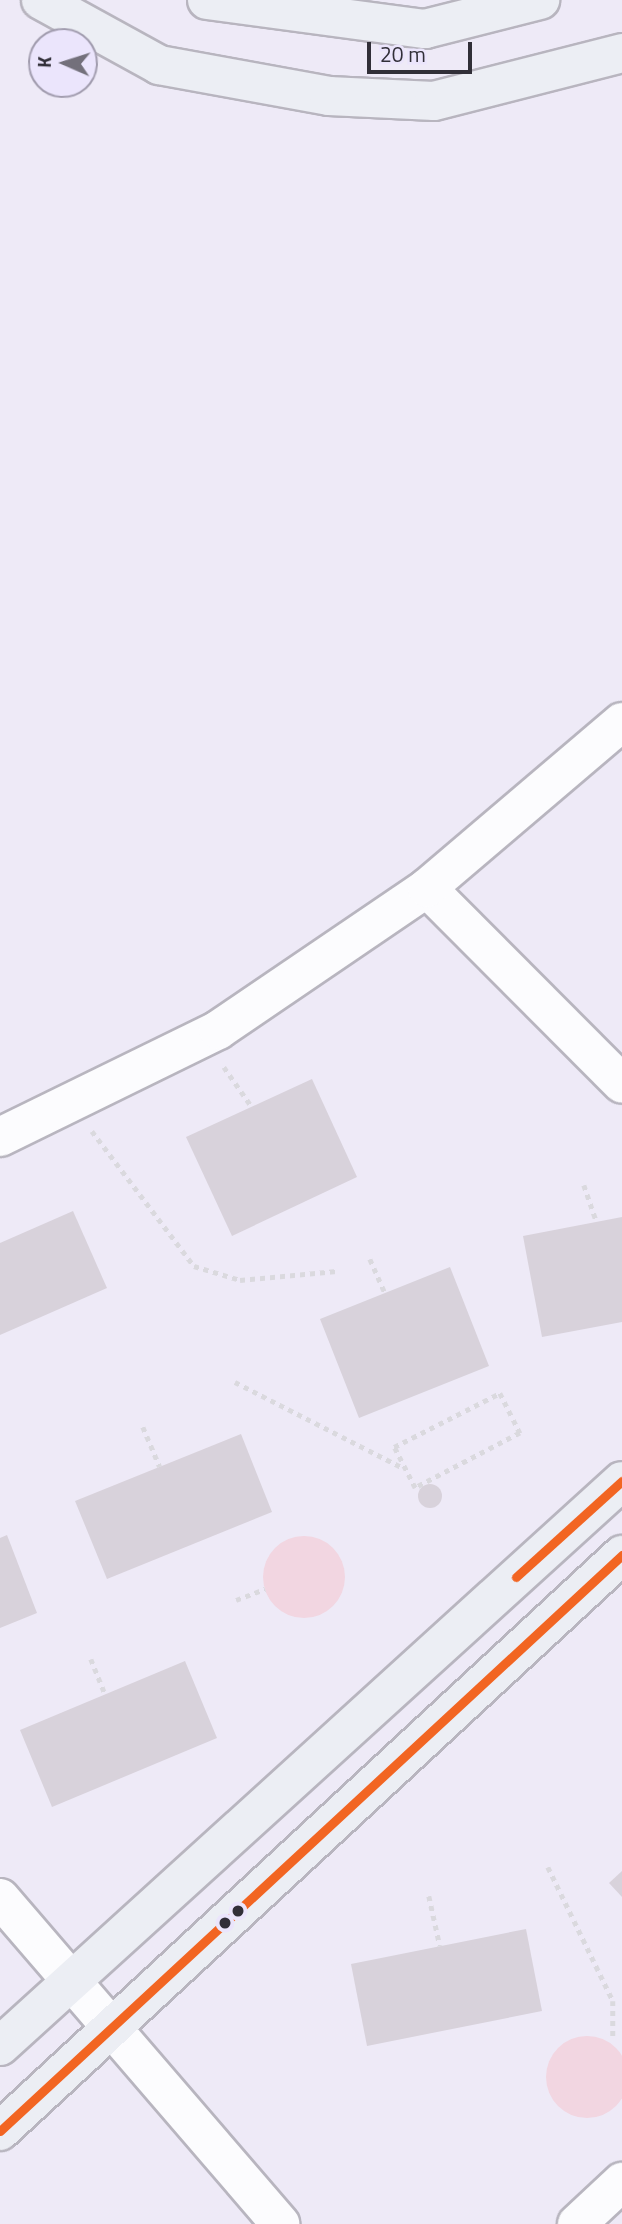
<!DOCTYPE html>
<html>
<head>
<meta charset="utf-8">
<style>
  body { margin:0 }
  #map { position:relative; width:622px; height:2224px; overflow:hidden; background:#eeeaf7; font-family:"Titillium Web",sans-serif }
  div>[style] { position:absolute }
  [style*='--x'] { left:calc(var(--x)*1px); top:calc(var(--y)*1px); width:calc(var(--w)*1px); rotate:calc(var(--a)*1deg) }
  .green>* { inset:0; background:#f2d6e1 }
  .round { border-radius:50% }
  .building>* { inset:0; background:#d8d2db }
  .path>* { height:4.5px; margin-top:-2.25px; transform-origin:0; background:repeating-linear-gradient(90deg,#dad9de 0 5px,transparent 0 10px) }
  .roads { filter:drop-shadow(2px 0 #b8b5bf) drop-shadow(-2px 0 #b8b5bf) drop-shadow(0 2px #b8b5bf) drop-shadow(0 -2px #b8b5bf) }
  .minor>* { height:38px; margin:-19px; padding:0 19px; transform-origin:19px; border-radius:19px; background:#fcfcfe }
  .major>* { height:38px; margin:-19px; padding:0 19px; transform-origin:19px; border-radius:19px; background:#eceef4 }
  .bus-1>* { height:9px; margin:-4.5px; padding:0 4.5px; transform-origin:4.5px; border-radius:4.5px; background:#f26522 }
  .dots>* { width:19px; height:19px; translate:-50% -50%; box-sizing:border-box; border:4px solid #ebe5fc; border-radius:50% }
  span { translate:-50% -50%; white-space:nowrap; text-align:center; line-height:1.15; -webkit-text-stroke:5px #ebe5fc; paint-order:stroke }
  .north { position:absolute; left:28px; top:28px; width:70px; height:70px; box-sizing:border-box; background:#ebe5fc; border:2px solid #a19cae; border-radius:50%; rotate:273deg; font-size:19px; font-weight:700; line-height:28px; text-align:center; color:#312f38 }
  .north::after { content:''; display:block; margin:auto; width:24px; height:32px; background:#73707b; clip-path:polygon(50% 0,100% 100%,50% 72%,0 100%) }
  .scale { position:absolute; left:367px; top:42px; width:105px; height:32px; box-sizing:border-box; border:4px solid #312f38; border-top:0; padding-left:9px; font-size:21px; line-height:24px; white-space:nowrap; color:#312f38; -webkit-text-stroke:5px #ebe5fc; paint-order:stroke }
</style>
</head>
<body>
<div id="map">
  <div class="green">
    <div class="round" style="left:263px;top:1536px;width:82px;height:82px"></div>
    <div class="round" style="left:546px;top:2036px;width:82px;height:82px"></div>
  </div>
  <div class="building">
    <div style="clip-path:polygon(312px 1079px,357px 1177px,232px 1236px,186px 1137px)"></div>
    <div style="clip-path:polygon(73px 1211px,107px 1288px,0 1335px,0 1243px)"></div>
    <div style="clip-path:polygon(622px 1217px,622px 1322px,542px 1337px,523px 1236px)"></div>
    <div style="clip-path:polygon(450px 1267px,489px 1366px,359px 1418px,320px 1319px)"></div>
    <div style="clip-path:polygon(241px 1434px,272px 1512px,107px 1579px,75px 1501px)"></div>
    <div class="round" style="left:418px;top:1484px;width:24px;height:24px"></div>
    <div style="clip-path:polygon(7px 1535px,37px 1613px,0 1628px,0 1538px)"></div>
    <div style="clip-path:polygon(185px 1661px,217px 1738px,52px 1807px,20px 1730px)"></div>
    <div style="clip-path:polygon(622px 1871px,622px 1897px,609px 1883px)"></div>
    <div style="clip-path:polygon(526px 1929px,542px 2011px,367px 2046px,351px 1964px)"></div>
  </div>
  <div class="path">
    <div style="--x:224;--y:1067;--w:49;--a:55"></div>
    <div style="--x:92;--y:1131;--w:169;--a:52.9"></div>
    <div style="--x:194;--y:1266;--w:48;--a:16.9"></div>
    <div style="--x:240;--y:1280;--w:97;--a:-5.3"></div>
    <div style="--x:584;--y:1185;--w:39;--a:71"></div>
    <div style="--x:370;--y:1259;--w:37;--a:66"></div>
    <div style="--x:235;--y:1382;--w:189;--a:27.1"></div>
    <div style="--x:500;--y:1393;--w:45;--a:63.4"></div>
    <div style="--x:520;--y:1433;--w:119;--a:152.4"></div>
    <div style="--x:415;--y:1488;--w:46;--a:-117.1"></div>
    <div style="--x:394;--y:1447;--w:119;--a:-27"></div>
    <div style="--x:143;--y:1427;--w:43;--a:67"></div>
    <div style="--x:236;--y:1600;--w:31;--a:-21"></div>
    <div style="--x:91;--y:1659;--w:38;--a:68"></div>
    <div style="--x:548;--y:1867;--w:149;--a:64.1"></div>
    <div style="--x:613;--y:2001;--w:39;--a:90"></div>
    <div style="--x:429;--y:1896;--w:51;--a:77.6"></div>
  </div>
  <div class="roads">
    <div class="minor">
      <div style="--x:427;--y:888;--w:276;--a:45.1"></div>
      <div style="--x:0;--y:1137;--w:243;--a:-26.1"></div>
      <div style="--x:218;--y:1030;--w:253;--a:-34.2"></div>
      <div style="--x:427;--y:888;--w:256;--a:-40.4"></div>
      <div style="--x:0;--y:1898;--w:430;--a:49.3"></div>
      <div style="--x:577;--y:2224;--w:62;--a:-43"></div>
    </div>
    <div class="major">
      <div style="--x:41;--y:0;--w:135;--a:28.8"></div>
      <div style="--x:159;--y:65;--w:173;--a:10.3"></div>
      <div style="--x:329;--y:96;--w:105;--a:2.7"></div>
      <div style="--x:434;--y:101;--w:194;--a:-14.3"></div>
      <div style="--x:207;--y:0;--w:220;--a:7.6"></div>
      <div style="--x:425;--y:29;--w:119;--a:-14.2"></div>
      <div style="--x:0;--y:2046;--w:840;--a:-42.25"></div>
      <div style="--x:0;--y:2131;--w:848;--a:-42.8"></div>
    </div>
  </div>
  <div class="bus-1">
    <div style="--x:516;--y:1577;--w:143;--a:-42.2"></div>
    <div style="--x:0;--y:2131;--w:848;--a:-42.8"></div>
  </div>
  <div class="dots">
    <div style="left:238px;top:1911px;background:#312f38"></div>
    <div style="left:225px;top:1923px;background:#312f38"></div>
  </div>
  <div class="north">K</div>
  <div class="scale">20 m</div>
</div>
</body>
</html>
